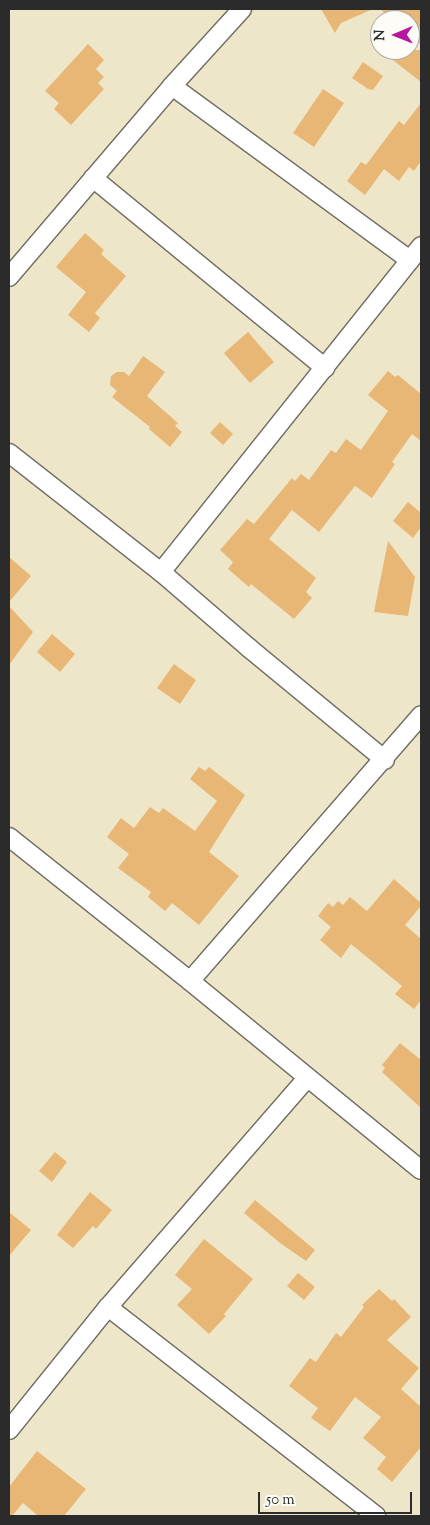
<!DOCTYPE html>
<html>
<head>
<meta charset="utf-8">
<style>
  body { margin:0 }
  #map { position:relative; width:430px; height:1525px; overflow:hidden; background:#eee6c9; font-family:"Sorts Mill Goudy",serif }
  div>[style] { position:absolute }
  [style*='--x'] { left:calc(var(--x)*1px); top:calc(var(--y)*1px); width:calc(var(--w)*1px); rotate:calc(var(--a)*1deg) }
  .building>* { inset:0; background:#e9b775 }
  .roads { filter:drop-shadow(1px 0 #6f6c62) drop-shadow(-1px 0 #6f6c62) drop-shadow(0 1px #6f6c62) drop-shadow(0 -1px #6f6c62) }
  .minor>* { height:18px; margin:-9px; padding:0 9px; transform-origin:9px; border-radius:9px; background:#fff }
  span { translate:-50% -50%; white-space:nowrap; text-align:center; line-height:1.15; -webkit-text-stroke:4px #fdfcf7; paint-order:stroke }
  .frame { position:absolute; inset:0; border:10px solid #2b2b2b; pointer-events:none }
  .north { position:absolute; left:370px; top:10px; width:50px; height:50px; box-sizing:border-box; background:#fdfcf7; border:1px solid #a9a8a5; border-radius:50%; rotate:269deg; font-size:14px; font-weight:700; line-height:20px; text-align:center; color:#2b2b2b }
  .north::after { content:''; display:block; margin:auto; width:18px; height:22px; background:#b5179e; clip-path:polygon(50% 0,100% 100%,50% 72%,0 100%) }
  .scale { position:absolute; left:258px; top:1492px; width:154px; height:22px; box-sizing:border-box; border:2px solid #2b2b2b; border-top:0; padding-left:6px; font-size:15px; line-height:18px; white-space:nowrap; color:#2b2b2b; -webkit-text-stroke:4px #fdfcf7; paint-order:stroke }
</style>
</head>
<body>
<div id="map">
  <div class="building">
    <div style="clip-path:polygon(321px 9px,373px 9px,341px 23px,335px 33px)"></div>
    <div style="clip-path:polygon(380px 9px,421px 9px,421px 45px,410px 35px,410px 20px,393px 20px)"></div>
    <div style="clip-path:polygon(88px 44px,104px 60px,96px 69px,104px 77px,98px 83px,104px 89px,71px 125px,54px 109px,59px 103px,45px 91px)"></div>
    <div style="clip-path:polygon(380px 50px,421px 50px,421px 82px)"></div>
    <div style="clip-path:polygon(363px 62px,383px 76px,373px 90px,368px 89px,352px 78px)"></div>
    <div style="clip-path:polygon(323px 89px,344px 103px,314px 147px,293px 133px)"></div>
    <div style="clip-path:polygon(421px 103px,421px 161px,414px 171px,409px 167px,399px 181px,384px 169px,365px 195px,347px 181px,361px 162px,366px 165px,399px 121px,404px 125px)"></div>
    <div style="clip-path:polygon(85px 233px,104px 250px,101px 254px,126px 276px,95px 313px,100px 318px,89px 332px,68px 315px,86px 292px,56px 267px)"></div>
    <div style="clip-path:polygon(248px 332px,274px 362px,250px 383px,224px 353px)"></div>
    <div style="clip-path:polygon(143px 356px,165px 372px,147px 396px,178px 423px,175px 426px,182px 432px,170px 447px,149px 429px,150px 427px,112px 397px,117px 391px,110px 385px,111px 376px,117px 372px,124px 372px,129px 376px)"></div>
    <div style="clip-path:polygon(388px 371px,395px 377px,398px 375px,421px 394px,421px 441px,412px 434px,392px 462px,395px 464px,372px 498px,355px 486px,319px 532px,292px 510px,269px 539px,316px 578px,306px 592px,312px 598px,294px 619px,251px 584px,249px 587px,228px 569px,233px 562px,220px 550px,247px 519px,254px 524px,292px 478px,295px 481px,301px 474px,309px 480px,331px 450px,336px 453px,346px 439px,361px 450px,388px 411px,368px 395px)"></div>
    <div style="clip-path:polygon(220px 422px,233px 434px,223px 445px,210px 433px)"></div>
    <div style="clip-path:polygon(408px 502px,421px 513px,421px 527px,413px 538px,393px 521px)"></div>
    <div style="clip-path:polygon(388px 541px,415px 577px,408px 616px,374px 612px)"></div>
    <div style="clip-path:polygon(9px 557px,31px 576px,9px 602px)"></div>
    <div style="clip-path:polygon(9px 606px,33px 632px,9px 665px)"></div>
    <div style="clip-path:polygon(52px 634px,75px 654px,60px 672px,37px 652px)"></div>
    <div style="clip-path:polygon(174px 664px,196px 680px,180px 704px,157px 688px)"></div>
    <div style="clip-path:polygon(199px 767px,205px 771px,209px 767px,245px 795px,209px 852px,239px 876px,199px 925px,172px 903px,165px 911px,148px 897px,151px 892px,118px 868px,129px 854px,107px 837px,121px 818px,134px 828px,150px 807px,159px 813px,163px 808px,195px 831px,217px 801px,190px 779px)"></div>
    <div style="clip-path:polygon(394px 879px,421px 903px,421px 906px,405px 925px,421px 939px,421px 1000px,414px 1009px,395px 994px,402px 986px,351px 944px,341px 958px,320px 940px,331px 927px,318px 916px,328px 903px,333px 907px,338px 901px,343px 905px,350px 897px,367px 911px)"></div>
    <div style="clip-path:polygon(400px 1043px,421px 1060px,421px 1108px,382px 1072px,385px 1068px,382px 1065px)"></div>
    <div style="clip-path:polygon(55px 1152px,67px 1162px,52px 1182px,39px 1171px)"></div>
    <div style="clip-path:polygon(90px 1192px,112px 1210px,96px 1229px,93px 1226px,73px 1248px,57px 1235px)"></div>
    <div style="clip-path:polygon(255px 1200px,315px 1250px,306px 1261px,280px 1243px,244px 1213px)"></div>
    <div style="clip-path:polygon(9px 1212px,31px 1230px,9px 1256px)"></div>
    <div style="clip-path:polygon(204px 1239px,253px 1279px,224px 1314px,226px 1316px,209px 1334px,177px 1305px,192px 1289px,175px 1275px)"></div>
    <div style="clip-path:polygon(298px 1273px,315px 1287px,304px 1300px,287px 1286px)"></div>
    <div style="clip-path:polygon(379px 1289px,392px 1301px,394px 1299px,411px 1317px,387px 1340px,419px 1368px,401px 1389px,421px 1407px,421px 1447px,392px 1482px,377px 1469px,386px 1457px,363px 1438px,381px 1417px,355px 1397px,330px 1431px,311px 1418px,318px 1408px,289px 1386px,310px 1358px,316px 1362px,336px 1333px,341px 1337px,364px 1307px,362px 1305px)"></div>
    <div style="clip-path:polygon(37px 1451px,86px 1489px,64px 1516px,38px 1516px,23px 1503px,12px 1516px,9px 1516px,9px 1487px)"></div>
  </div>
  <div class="roads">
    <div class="minor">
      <div style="--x:172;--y:86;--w:295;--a:36.2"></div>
      <div style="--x:93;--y:178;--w:300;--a:39.3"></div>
      <div style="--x:9;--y:277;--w:251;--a:-49.5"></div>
      <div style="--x:172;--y:86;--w:104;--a:-47.7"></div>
      <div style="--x:9;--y:453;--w:193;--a:38.1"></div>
      <div style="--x:161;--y:572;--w:116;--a:40.8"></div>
      <div style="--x:249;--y:648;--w:176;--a:39.5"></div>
      <div style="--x:161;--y:572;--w:417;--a:-51.4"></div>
      <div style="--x:9;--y:837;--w:231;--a:38.5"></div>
      <div style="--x:190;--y:981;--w:298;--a:39.3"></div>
      <div style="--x:190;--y:981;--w:352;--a:-49"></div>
      <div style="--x:108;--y:1307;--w:340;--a:37.9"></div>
      <div style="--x:9;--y:1430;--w:158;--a:-51.2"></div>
      <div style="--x:108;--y:1307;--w:303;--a:-49"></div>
    </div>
  </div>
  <div class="frame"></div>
  <div class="north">N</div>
  <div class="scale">50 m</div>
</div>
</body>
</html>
